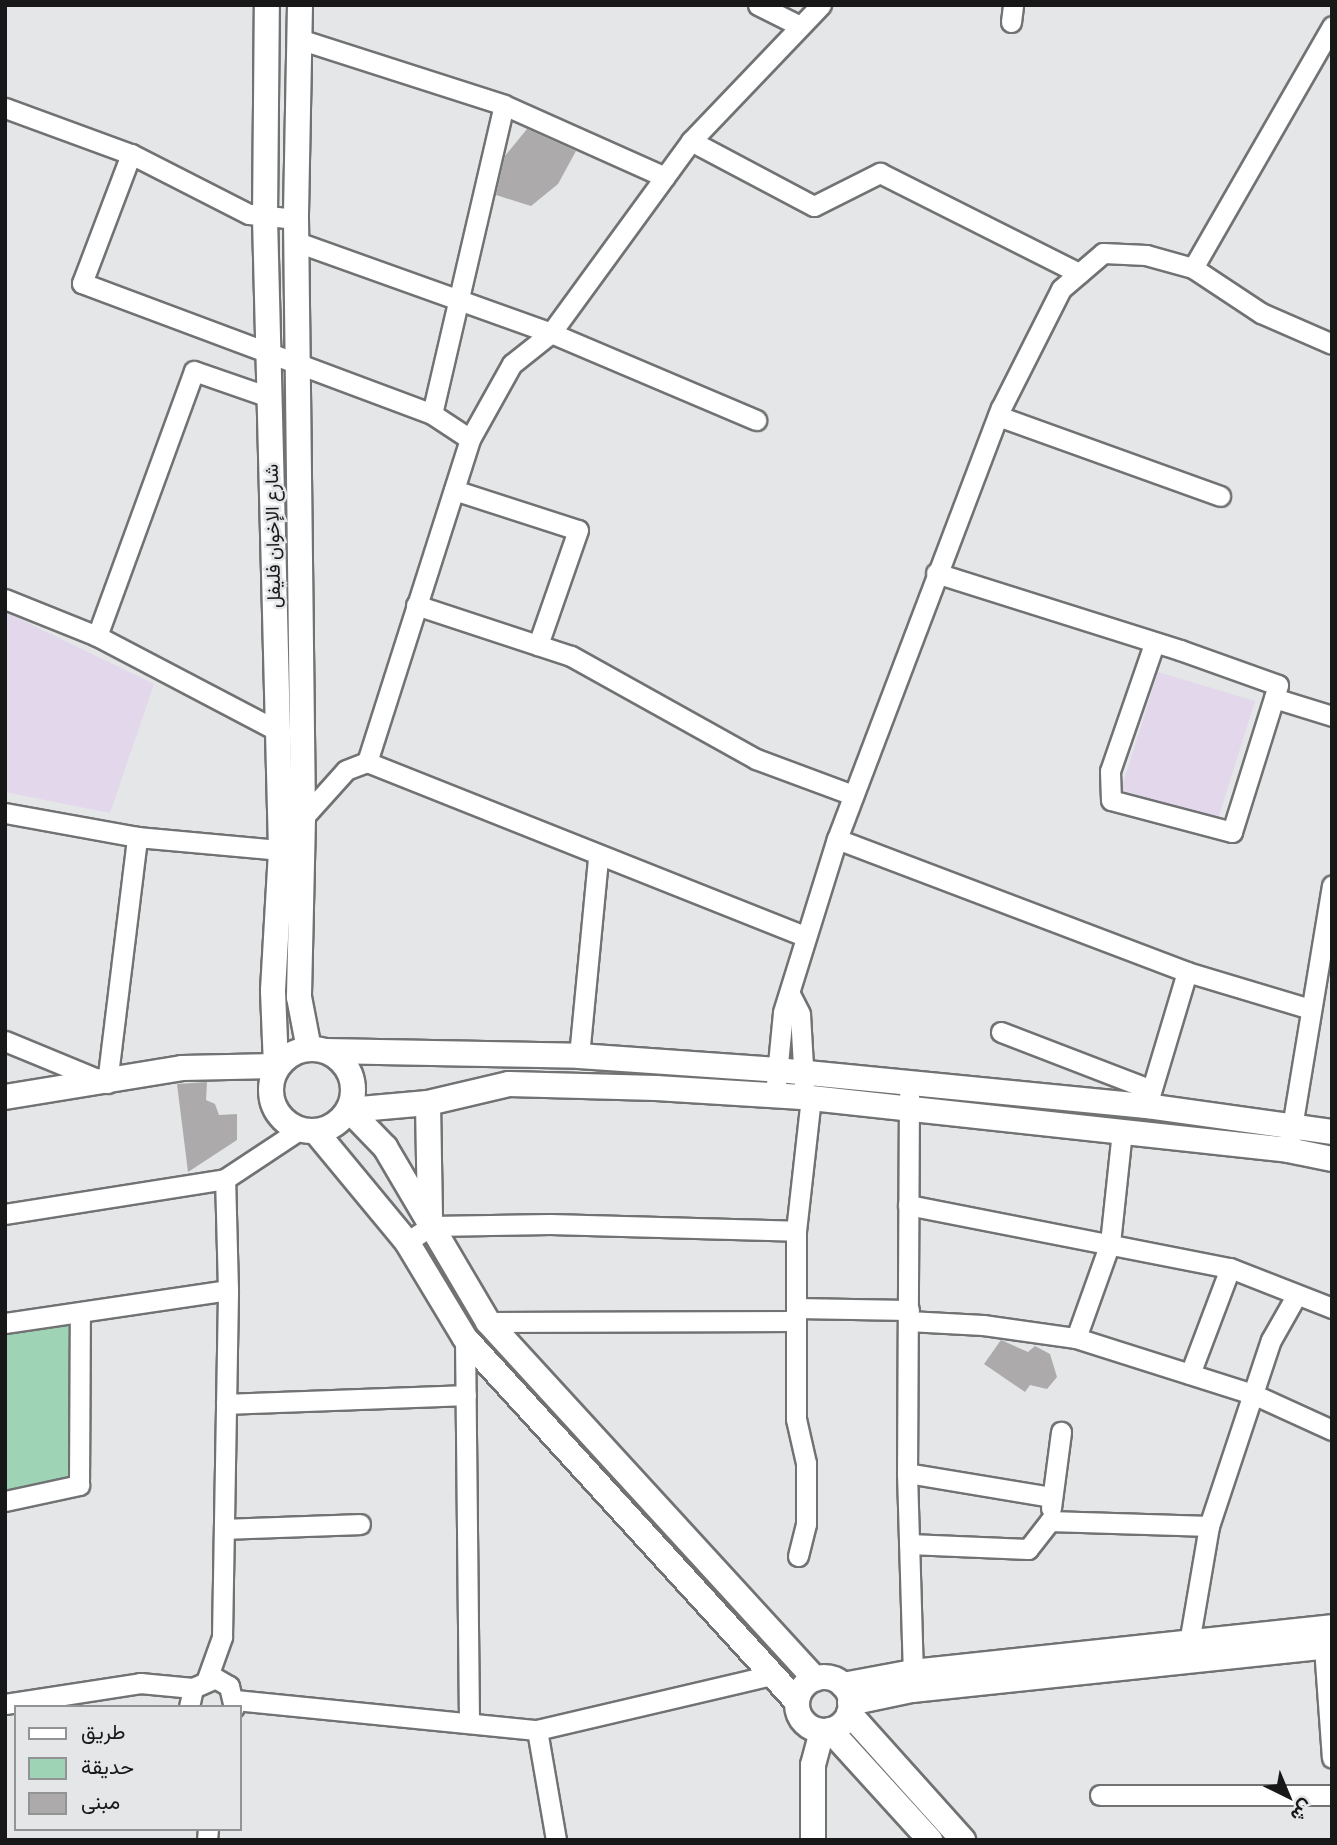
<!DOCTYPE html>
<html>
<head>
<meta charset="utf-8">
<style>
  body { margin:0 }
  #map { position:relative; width:1337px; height:1845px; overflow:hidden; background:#e4e6e7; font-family:Ubuntu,Vazirmatn,sans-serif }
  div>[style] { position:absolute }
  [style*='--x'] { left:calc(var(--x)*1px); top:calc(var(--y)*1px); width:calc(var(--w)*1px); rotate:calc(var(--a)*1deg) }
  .education>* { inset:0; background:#e2d7eb }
  .green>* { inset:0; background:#9ed3b5 }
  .building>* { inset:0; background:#acaaab }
  .roads { filter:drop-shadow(2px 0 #717273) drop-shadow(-2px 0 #717273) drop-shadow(0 2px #717273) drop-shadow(0 -2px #717273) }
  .minor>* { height:19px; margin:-9.5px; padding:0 9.5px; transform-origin:9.5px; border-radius:9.5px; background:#fff }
  .major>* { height:24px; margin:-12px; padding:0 12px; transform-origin:12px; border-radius:12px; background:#fff }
  .major>.ring { margin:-12px; padding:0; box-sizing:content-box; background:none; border:24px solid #fff; border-radius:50% }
  span { translate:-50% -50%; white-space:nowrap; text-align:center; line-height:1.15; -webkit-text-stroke:5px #e4e6e7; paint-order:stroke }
  .street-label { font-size:19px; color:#181818 }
  .frame { position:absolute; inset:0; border:7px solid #181818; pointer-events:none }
  .legend { position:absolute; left:14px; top:1705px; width:228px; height:126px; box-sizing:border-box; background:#e4e6e7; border:2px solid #929494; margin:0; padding:9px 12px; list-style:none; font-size:21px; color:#181818 }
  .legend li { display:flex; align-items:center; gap:14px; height:35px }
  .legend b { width:35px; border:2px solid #929494 }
  .north { position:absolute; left:1253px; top:1761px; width:70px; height:70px; -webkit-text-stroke:5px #e4e6e7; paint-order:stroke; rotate:137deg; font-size:19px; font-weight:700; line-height:28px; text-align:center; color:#181818 }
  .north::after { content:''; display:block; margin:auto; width:24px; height:32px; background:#181818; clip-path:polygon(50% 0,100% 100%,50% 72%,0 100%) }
</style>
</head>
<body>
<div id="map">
  <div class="education">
    <div style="clip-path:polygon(5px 612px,154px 684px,110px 813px,5px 792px)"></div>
    <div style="clip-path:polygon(1158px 672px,1255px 701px,1218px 819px,1121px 790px)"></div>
  </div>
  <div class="green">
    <div style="clip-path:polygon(71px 1321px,73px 1481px,5px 1495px,5px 1330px)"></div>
  </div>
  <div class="building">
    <div style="clip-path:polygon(527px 129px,576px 151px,558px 184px,531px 206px,496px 195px,505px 156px)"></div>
    <div style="clip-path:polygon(207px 1082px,206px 1100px,215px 1104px,219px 1115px,237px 1114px,237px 1140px,188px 1172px,177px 1084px)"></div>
    <div style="clip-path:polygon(1001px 1340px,1028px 1352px,1035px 1346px,1050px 1354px,1057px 1377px,1047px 1389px,1030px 1385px,1025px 1392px,984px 1364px)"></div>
  </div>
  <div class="roads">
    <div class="minor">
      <div style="--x:758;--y:5;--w:47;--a:26.6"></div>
      <div style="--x:1011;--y:22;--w:17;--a:-83"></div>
      <div style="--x:299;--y:39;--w:215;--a:17.8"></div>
      <div style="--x:5;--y:108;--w:134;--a:20.1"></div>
      <div style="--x:131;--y:154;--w:132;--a:27"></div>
      <div style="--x:249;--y:214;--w:47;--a:6.1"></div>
      <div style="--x:691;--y:141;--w:139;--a:27.9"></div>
      <div style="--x:814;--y:206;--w:74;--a:-26.6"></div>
      <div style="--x:880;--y:173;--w:223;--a:26.7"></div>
      <div style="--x:131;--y:154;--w:138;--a:110.8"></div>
      <div style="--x:82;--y:283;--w:374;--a:20.5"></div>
      <div style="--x:432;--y:414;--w:45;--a:33.3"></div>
      <div style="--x:297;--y:242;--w:270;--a:19.7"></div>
      <div style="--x:551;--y:333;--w:223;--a:23"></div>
      <div style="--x:1193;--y:268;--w:279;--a:-60.1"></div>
      <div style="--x:432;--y:414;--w:317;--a:-76.9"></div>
      <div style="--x:504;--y:105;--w:176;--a:24.1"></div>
      <div style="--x:998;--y:416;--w:236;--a:19.8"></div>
      <div style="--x:454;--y:490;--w:130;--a:17.9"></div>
      <div style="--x:578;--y:530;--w:122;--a:109.2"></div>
      <div style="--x:936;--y:573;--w:256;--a:17.5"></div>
      <div style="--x:1180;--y:650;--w:104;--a:19.7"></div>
      <div style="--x:1278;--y:685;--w:154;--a:107.4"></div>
      <div style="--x:1232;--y:832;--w:125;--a:-165.2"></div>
      <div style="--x:1111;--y:800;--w:29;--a:-92"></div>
      <div style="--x:1110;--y:771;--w:134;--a:-70.9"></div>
      <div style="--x:5;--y:599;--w:99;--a:21.9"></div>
      <div style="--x:97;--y:636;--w:204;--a:27.7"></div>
      <div style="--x:416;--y:605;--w:163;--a:18.2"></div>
      <div style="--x:571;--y:656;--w:212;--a:29.1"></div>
      <div style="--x:756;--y:759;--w:103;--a:20.4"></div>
      <div style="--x:97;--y:636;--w:282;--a:-69.9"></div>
      <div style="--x:194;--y:371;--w:79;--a:19.1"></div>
      <div style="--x:1274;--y:698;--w:61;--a:17.2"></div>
      <div style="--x:367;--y:762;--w:471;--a:21.7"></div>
      <div style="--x:5;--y:813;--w:134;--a:10.3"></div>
      <div style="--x:137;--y:837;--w:145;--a:5.2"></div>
      <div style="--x:303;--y:818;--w:64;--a:-48.1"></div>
      <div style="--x:346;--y:770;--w:22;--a:-21"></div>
      <div style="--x:367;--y:762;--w:339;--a:-72.3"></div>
      <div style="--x:470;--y:439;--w:86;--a:-60.8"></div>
      <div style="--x:512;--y:364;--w:50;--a:-38.5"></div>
      <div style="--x:551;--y:333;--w:238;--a:-53.9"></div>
      <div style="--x:691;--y:141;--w:188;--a:-46.3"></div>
      <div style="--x:837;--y:839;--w:374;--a:20.8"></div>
      <div style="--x:1187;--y:972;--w:128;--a:16.7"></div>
      <div style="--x:791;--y:996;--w:20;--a:63"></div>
      <div style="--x:800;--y:1014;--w:70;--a:86.7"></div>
      <div style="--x:1001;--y:1032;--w:161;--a:21.1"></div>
      <div style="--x:5;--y:1041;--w:110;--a:22.4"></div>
      <div style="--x:107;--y:1083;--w:248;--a:-83"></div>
      <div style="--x:579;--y:1056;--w:200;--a:-84.5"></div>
      <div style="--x:776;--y:1084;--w:72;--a:-84.4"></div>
      <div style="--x:783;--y:1012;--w:181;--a:-72.7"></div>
      <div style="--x:837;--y:839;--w:461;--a:-69.2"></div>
      <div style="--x:1001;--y:408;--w:133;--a:-63.2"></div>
      <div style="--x:1061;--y:289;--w:55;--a:-40.6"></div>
      <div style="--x:1103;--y:253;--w:43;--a:2.7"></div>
      <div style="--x:1146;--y:255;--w:49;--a:15.5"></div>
      <div style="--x:1193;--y:268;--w:82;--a:33.5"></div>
      <div style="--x:1261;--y:313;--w:77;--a:23.6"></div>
      <div style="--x:909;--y:1096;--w:377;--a:90.3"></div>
      <div style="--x:907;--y:1473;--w:199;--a:88.3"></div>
      <div style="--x:1148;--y:1102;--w:136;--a:-73.3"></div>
      <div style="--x:1122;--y:1131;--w:113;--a:96.1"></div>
      <div style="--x:1110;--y:1243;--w:101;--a:109.7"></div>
      <div style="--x:1076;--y:1338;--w:186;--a:17.6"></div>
      <div style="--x:1253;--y:1394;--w:87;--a:24.5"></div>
      <div style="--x:1290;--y:1139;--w:257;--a:-80.6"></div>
      <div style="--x:908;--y:1205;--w:328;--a:11.1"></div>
      <div style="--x:1230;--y:1268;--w:110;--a:21.4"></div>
      <div style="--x:5;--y:1214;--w:223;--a:-9"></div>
      <div style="--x:407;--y:1242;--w:29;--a:-34"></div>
      <div style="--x:431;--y:1226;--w:119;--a:-1"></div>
      <div style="--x:550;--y:1224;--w:246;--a:1.6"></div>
      <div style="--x:796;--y:1308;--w:113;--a:1"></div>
      <div style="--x:908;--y:1321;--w:75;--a:3.1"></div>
      <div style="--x:983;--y:1325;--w:94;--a:8"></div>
      <div style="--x:488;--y:1322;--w:308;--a:-0.2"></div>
      <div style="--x:5;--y:1323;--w:225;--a:-8.4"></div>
      <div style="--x:465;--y:1338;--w:385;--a:89.4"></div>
      <div style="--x:1190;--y:1374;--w:113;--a:-69.3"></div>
      <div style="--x:226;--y:1404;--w:240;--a:-2.1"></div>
      <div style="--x:907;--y:1473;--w:147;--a:9.4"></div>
      <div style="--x:5;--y:1501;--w:76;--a:-12.2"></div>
      <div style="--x:79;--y:1485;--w:172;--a:-89.7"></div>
      <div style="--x:1051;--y:1508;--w:77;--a:-82.5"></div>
      <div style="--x:224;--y:1529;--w:136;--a:-2.1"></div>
      <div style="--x:909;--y:1544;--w:119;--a:2.4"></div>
      <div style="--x:1028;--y:1549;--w:36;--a:-52"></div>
      <div style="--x:1050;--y:1521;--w:159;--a:1.8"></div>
      <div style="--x:798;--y:1556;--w:33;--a:-76"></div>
      <div style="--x:806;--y:1524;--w:61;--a:-90"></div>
      <div style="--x:806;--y:1463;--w:45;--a:-102.8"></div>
      <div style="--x:796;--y:1419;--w:188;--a:-90"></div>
      <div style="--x:796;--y:1231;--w:134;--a:-83.6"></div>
      <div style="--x:1189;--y:1643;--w:119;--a:-80.3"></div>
      <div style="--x:1209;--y:1526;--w:196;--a:-71.6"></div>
      <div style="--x:1271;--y:1340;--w:51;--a:-60.4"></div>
      <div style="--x:1324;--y:1647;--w:111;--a:85.9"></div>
      <div style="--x:207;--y:1679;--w:45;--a:-70.3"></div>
      <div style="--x:222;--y:1637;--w:347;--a:-89"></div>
      <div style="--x:228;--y:1290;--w:111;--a:-91.5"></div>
      <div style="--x:225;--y:1179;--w:89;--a:-33.5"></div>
      <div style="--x:235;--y:1700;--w:303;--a:5.7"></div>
      <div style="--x:537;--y:1730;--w:244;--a:-13.2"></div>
      <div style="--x:5;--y:1704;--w:137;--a:-8.8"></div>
      <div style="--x:140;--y:1683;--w:53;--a:5.4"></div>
      <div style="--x:189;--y:1707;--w:19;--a:-78"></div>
      <div style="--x:193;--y:1688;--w:24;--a:-24"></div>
      <div style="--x:215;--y:1678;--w:16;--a:30"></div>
      <div style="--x:229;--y:1686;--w:22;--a:77"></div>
      <div style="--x:537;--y:1730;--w:112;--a:80.2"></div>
      <div style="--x:1100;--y:1795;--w:232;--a:0"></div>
      <div style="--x:207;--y:1840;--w:11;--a:-85"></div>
    </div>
    <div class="major">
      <div style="--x:300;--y:5;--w:214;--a:91.1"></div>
      <div style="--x:296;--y:219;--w:599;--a:89.33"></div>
      <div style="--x:303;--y:818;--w:179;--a:91.3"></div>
      <div style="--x:299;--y:997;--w:53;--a:79.1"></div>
      <div class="ring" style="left:271px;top:1049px;width:58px;height:58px"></div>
      <div style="--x:326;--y:1051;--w:253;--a:1.1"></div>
      <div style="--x:579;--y:1056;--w:199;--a:4"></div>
      <div style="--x:778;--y:1070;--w:371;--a:5.6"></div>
      <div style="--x:1147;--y:1106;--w:187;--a:8"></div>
      <div style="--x:5;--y:1097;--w:179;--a:-9.3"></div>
      <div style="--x:182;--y:1068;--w:94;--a:-1.2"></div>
      <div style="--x:276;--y:1066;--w:76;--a:-92.3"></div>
      <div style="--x:273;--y:990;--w:140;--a:-86.7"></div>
      <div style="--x:281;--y:850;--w:631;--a:-91.45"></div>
      <div style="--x:265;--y:219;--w:214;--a:-89.5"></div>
      <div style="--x:428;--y:1103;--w:119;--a:89"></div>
      <div style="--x:349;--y:1110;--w:79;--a:-5.1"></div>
      <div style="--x:428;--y:1103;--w:83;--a:-13.2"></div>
      <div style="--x:509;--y:1084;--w:147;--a:1.6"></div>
      <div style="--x:656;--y:1088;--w:146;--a:3.5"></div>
      <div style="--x:802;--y:1097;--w:489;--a:6.2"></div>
      <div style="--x:1288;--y:1150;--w:45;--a:11.6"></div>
      <div style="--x:349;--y:1110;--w:52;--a:45.8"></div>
      <div style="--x:385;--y:1147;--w:203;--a:59.5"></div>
      <div style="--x:488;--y:1322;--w:484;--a:47.5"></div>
      <div style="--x:316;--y:1132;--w:143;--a:50.4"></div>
      <div style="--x:407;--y:1242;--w:112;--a:58.9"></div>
      <div style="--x:465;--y:1338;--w:492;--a:47.6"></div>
      <div class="ring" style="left:797px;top:1677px;width:30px;height:30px"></div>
      <div style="--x:843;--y:1685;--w:71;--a:-10.5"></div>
      <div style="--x:913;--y:1672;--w:421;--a:-6.1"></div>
      <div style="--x:850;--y:1703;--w:63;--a:-11.8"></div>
      <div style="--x:912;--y:1690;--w:422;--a:-6"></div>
      <div style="--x:849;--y:1713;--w:171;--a:48.1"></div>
      <div style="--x:830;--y:1730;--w:149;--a:47.7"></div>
      <div style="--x:813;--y:1840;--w:75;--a:-90"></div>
      <div style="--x:813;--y:1765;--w:35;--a:-75"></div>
    </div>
  </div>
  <div class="street-label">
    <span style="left:273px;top:536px;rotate:-91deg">شارع الإخوان فليفل</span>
  </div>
  <div class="frame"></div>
  <ul class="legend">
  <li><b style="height:9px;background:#fff"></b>طريق</li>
  <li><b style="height:19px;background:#9ed3b5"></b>حديقة</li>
  <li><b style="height:19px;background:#acaaab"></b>مبنى</li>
  </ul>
  <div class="north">ش</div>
</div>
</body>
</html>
